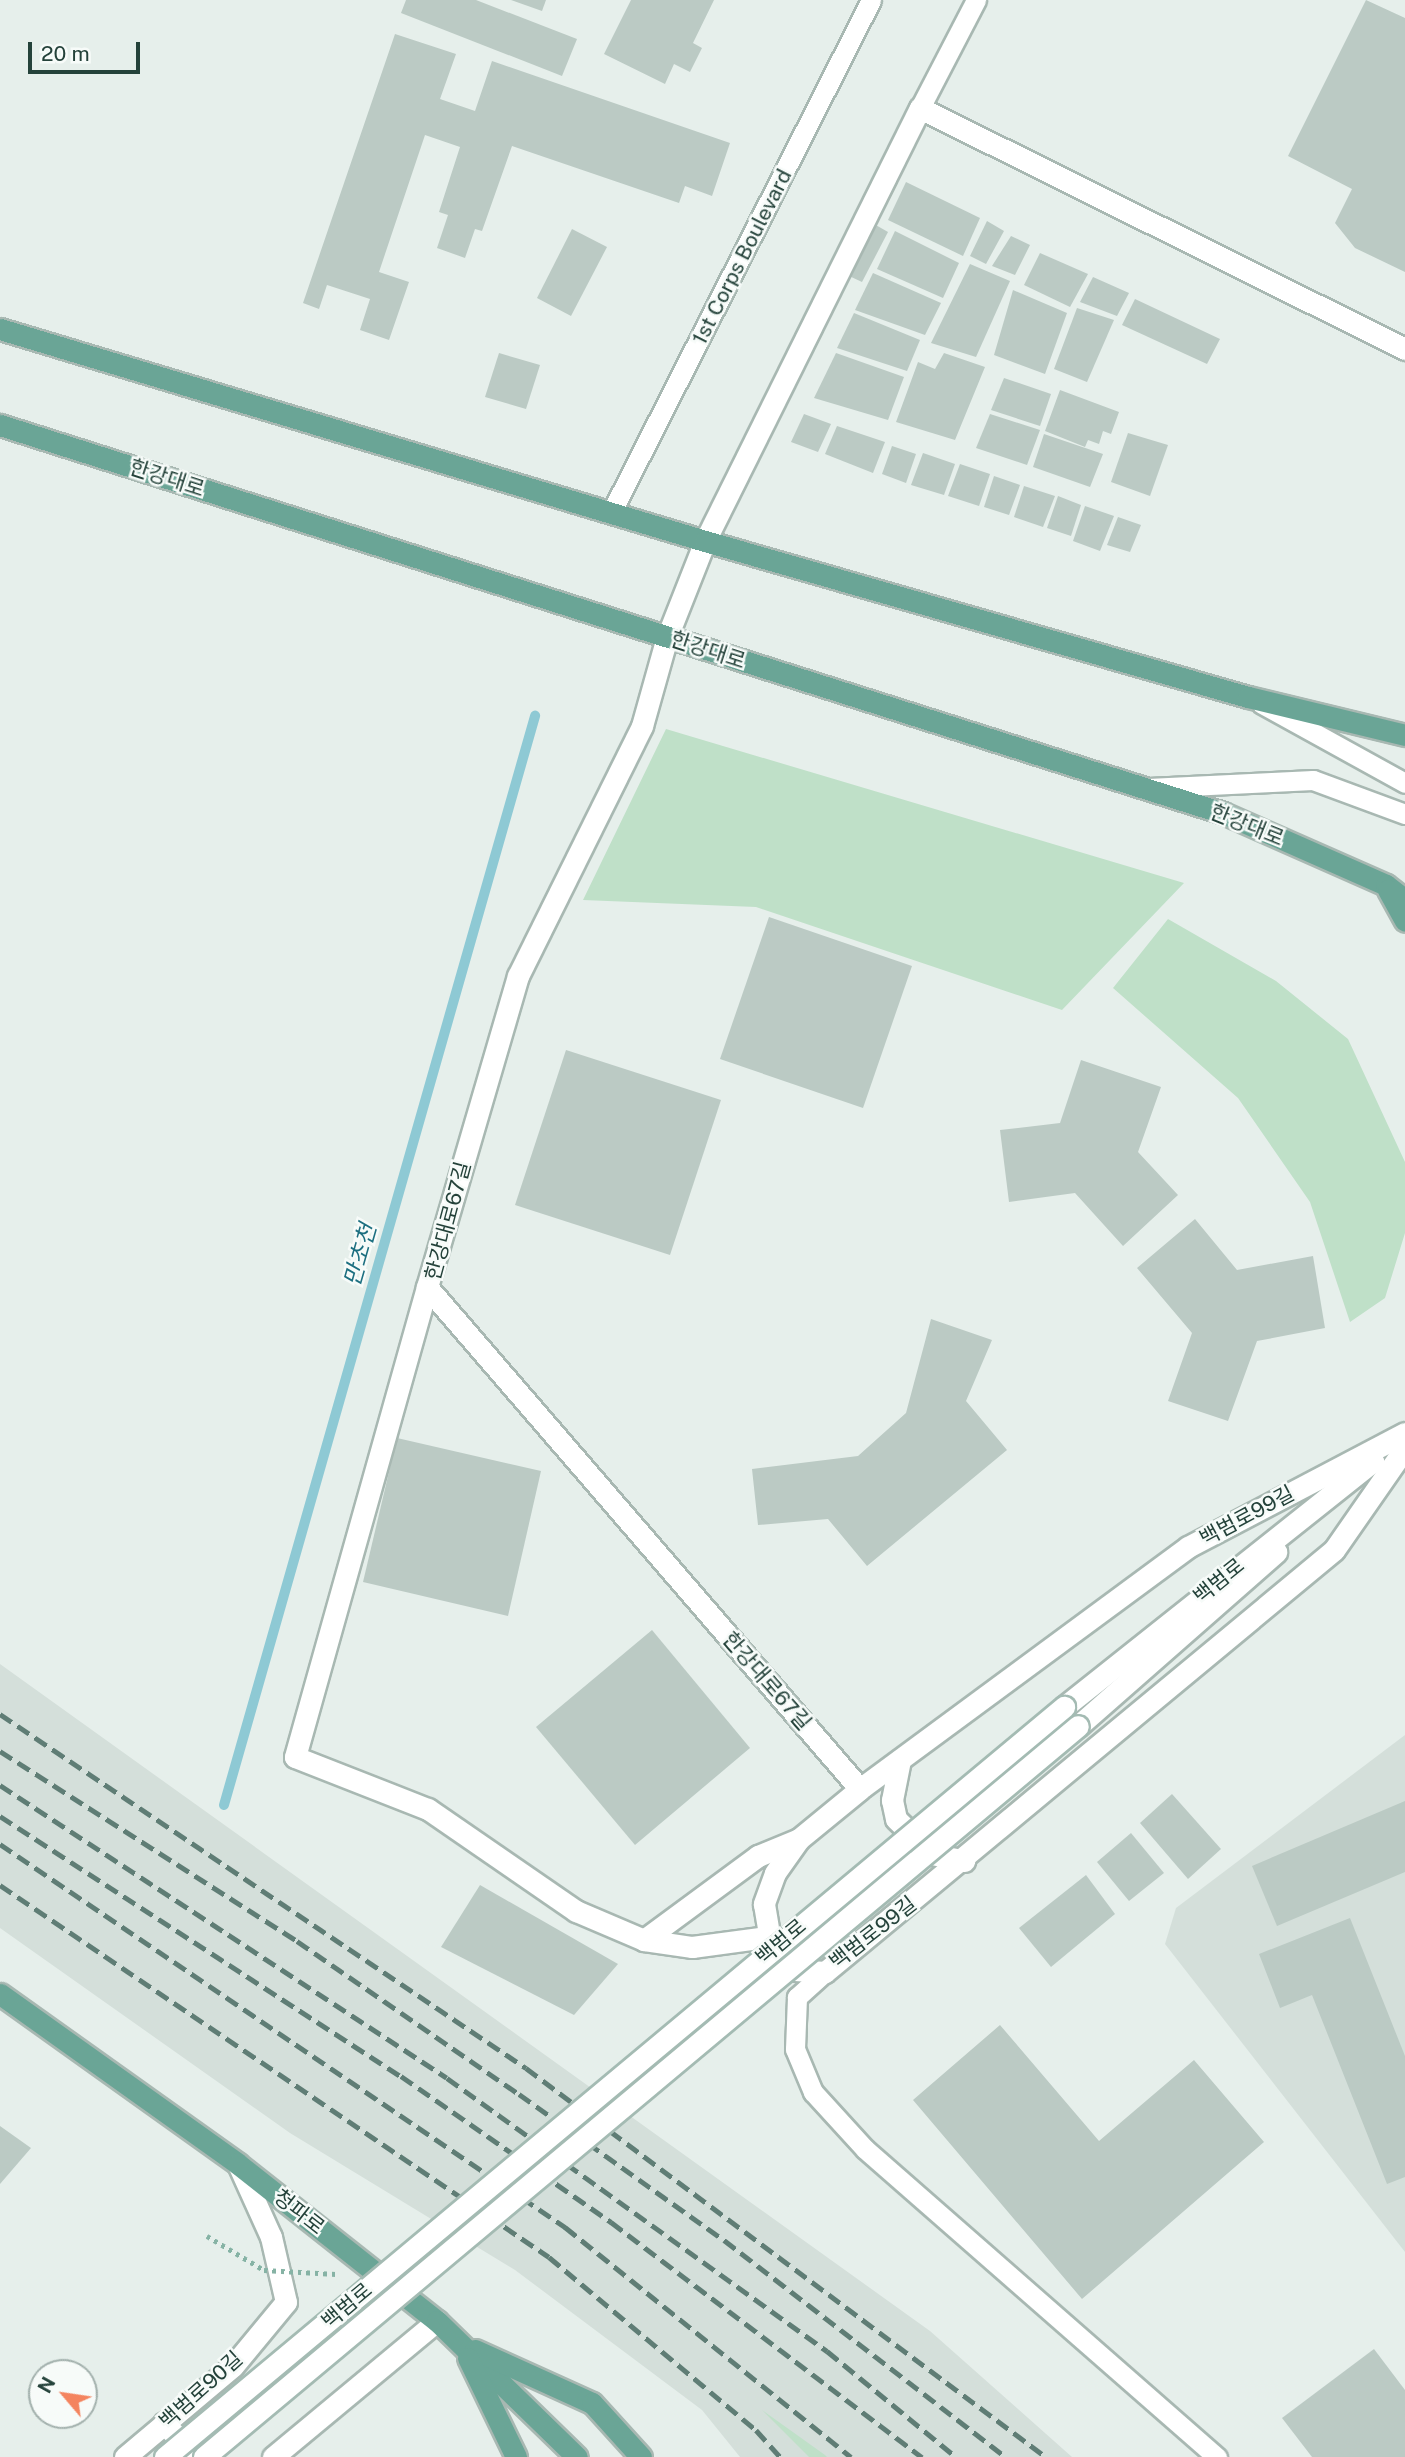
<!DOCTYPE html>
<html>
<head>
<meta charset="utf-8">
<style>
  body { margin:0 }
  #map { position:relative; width:1405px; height:2457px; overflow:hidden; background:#e6efeb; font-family:"Public Sans","Noto Sans KR",sans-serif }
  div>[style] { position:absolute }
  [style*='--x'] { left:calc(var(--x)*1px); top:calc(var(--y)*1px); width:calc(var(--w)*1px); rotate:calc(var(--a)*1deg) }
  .built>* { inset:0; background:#d4dfda }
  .green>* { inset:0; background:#bfe0c8 }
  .stream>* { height:10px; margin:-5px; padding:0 5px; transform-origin:5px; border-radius:5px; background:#8ec9d4 }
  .building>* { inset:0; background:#bbcac4 }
  .roads { filter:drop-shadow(2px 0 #a8b8b2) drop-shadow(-2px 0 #a8b8b2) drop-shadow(0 2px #a8b8b2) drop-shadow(0 -2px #a8b8b2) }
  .lane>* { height:19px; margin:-9.5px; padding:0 9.5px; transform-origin:9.5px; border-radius:9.5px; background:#fff }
  .street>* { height:21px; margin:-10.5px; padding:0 10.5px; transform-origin:10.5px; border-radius:10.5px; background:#fff }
  .secondary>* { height:21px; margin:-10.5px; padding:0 10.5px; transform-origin:10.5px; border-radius:10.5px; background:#fff }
  .primary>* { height:21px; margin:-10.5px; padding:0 10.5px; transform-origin:10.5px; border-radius:10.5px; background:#6aa596 }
  .rail>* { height:5px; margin-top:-2.5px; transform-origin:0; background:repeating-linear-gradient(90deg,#5f7d75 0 14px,transparent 0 21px) }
  .path-bridge>* { height:4.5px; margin-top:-2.25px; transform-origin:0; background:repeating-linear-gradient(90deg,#86b3a5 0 3.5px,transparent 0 8.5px) }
  .bridges { filter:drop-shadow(2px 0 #a4bbb3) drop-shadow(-2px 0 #a4bbb3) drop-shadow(0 2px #a4bbb3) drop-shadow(0 -2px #a4bbb3) }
  .secondary-bridge>* { height:21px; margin:-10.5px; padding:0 10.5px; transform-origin:10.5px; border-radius:10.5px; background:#fff }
  span { translate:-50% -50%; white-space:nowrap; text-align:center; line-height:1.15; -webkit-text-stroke:5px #f7fbf9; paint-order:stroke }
  .street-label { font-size:21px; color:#24423a }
  .water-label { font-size:23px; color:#1c6f80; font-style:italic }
  .north { position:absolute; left:28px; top:2359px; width:70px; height:70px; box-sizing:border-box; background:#f7fbf9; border:2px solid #a3b1ad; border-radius:50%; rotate:299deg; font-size:19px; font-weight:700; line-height:28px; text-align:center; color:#24423a }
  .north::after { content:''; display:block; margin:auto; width:24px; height:32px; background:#f4845f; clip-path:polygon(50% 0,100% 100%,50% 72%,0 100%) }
  .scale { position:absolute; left:28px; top:42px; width:112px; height:32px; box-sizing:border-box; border:4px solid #24423a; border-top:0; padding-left:9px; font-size:21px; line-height:24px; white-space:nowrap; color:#24423a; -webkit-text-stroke:5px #f7fbf9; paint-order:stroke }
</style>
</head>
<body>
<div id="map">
  <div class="built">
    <div style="clip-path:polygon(0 1664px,930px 2331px,1072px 2457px,740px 2457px,702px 2410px,515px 2270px,290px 2133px,0 1928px)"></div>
    <div style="clip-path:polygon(1405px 1735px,1405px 2252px,1165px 1944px,1176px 1908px)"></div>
  </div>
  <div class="green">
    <div style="clip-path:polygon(666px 729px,1184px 883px,1062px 1010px,756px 907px,583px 900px)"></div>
    <div style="clip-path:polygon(1168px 919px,1276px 981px,1348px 1039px,1405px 1162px,1405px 1233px,1385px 1298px,1350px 1322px,1310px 1202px,1238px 1098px,1113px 988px)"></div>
    <div style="clip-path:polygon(762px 2410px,825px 2455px,827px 2457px,809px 2457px)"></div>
  </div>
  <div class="stream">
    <div style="--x:224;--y:1805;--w:1133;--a:-74.06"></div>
  </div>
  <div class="building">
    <div style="clip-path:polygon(406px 0,476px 0,577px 39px,562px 76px,401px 13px)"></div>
    <div style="clip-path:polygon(511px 0,546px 0,542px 11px)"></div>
    <div style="clip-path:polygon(631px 0,714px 0,693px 43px,702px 48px,690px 72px,674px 64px,665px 84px,604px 54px)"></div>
    <div style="clip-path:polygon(1366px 0,1405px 18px,1405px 272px,1355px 248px,1335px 223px,1352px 189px,1288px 156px)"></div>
    <div style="clip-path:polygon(395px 34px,456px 54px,440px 99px,475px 111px,492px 61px,730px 143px,712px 196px,685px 186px,679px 203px,512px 146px,482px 231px,475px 229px,465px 258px,437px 248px,448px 215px,439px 212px,460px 147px,425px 135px,379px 272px,409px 282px,389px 340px,360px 330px,370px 299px,327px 285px,319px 309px,303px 303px)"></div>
    <div style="clip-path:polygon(906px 182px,980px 218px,963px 256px,888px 220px)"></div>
    <div style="clip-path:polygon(987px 221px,1004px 231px,986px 264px,970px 256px)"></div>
    <div style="clip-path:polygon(874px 224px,888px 232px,862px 282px,847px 275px)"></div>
    <div style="clip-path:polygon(572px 229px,607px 247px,571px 316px,537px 298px)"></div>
    <div style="clip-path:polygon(895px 231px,959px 263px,943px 298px,877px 269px)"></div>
    <div style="clip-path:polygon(1011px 236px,1030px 245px,1015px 275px,992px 266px)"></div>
    <div style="clip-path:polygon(1040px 253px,1088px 274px,1070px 307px,1024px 285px)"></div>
    <div style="clip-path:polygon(970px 264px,1010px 281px,976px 357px,931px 343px)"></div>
    <div style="clip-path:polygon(873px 273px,941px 303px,925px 335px,855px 310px)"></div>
    <div style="clip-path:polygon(1093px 277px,1129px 293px,1117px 316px,1080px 302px)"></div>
    <div style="clip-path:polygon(1013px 290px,1067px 313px,1045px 374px,994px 355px)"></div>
    <div style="clip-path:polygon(1135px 299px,1220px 339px,1207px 364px,1122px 325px)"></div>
    <div style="clip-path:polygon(1077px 308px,1114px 320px,1087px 382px,1054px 369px)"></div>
    <div style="clip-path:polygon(854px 313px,920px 340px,907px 371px,837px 348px)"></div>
    <div style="clip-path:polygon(499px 353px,540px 365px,526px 409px,485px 397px)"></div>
    <div style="clip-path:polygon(836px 353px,904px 377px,888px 420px,814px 398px)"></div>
    <div style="clip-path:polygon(944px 353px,985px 367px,955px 440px,896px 422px,918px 362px,935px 369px)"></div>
    <div style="clip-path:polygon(1004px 378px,1051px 394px,1040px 426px,991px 410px)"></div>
    <div style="clip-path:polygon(1060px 390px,1119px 412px,1111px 434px,1103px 431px,1099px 444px,1088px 440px,1085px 447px,1045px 431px)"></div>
    <div style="clip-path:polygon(804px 414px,831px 424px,818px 452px,791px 442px)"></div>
    <div style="clip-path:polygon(990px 414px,1040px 430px,1027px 465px,976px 448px)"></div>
    <div style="clip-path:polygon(837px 426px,885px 442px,873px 473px,825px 454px)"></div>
    <div style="clip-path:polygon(1128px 433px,1168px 445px,1150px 496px,1111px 482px)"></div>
    <div style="clip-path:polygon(1044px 434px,1103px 454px,1090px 487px,1033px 467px)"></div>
    <div style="clip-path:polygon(892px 446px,916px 454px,906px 483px,882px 474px)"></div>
    <div style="clip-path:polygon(923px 453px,955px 464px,944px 495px,911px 485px)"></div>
    <div style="clip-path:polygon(960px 464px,990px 474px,979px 506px,948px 496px)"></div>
    <div style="clip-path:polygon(994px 476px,1020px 485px,1009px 515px,984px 507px)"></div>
    <div style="clip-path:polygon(1024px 486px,1055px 496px,1043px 527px,1014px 517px)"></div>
    <div style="clip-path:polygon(1058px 496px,1081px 505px,1071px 536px,1047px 528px)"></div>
    <div style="clip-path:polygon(1085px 506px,1114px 516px,1100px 551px,1073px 541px)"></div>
    <div style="clip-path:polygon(1118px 517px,1141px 525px,1130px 552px,1107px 545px)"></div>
    <div style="clip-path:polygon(769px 917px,912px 966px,863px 1108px,720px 1059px)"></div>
    <div style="clip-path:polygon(566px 1050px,721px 1100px,670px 1255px,515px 1205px)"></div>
    <div style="clip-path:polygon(1081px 1060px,1161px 1087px,1138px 1152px,1178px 1195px,1123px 1246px,1075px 1193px,1009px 1202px,1000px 1130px,1060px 1123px)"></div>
    <div style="clip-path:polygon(1195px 1219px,1237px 1270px,1313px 1256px,1325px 1328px,1257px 1341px,1228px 1421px,1168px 1401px,1192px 1333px,1137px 1268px)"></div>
    <div style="clip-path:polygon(931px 1319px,992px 1340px,966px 1401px,1007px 1450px,867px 1566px,828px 1519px,758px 1525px,752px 1469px,858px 1456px,906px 1413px)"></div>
    <div style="clip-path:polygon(397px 1438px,541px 1471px,508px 1616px,363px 1582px)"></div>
    <div style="clip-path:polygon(652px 1630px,750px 1748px,635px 1845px,536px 1727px)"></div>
    <div style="clip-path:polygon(1172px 1794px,1221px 1849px,1188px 1879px,1140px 1823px)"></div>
    <div style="clip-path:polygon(1405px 1801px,1405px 1872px,1277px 1926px,1252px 1866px)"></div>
    <div style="clip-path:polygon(1131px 1833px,1164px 1873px,1129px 1901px,1097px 1862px)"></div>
    <div style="clip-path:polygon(1086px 1875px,1115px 1914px,1051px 1967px,1019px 1928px)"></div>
    <div style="clip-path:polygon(480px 1885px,618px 1964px,574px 2015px,441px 1947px)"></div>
    <div style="clip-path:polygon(1350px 1918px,1405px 2056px,1405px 2177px,1387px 2184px,1312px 1995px,1280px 2008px,1259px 1954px)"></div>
    <div style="clip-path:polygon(1000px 2025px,1099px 2141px,1194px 2060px,1264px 2142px,1082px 2299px,913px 2100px)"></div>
    <div style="clip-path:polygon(0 2126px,31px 2148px,0 2184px)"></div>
    <div style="clip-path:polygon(1374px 2349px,1405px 2390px,1405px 2457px,1312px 2457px,1282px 2418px)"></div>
  </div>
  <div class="roads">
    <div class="lane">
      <div style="--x:920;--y:108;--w:122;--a:-62.6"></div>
      <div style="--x:611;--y:513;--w:575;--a:-63.12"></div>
      <div style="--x:1262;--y:704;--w:163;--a:28.9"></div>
      <div style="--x:1148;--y:788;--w:165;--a:-2.8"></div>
      <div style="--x:1313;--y:780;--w:98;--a:20.3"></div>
      <div style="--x:825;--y:1972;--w:38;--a:138"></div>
      <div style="--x:797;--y:1997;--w:52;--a:92.2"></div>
      <div style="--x:795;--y:2049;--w:47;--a:67.3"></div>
      <div style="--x:813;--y:2092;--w:77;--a:47.6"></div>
      <div style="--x:865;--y:2149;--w:468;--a:41.2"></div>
    </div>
    <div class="street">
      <div style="--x:427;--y:1287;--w:488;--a:105.7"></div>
      <div style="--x:295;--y:1757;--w:143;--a:21.4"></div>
      <div style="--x:428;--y:1809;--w:180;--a:34.6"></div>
      <div style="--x:576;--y:1911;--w:74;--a:23.1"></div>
      <div style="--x:860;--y:1789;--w:663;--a:-130.78"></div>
      <div style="--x:427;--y:1287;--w:324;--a:-73.7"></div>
      <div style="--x:518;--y:976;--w:279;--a:-63.6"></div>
      <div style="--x:642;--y:726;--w:92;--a:-74.3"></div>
      <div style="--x:667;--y:637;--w:103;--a:-68.4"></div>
      <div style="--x:705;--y:541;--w:483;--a:-63.6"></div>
      <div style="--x:920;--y:108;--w:542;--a:26.42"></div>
      <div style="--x:164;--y:2423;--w:47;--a:46.7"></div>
    </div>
    <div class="secondary">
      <div style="--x:1405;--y:1433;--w:245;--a:152.3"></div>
      <div style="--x:1188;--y:1547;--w:408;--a:143.6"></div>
      <div style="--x:860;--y:1789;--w:79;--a:140.7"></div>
      <div style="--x:799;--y:1839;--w:42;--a:125.2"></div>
      <div style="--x:775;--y:1873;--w:33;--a:110"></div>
      <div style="--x:764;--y:1904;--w:49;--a:80.5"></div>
      <div style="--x:772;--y:1952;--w:29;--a:38"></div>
      <div style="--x:795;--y:1970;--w:30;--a:4"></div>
      <div style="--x:825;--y:1972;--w:661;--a:-39.66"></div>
      <div style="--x:1334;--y:1550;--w:124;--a:-55.2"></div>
      <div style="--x:1064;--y:1707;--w:395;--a:-38.5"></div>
      <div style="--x:1078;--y:1726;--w:264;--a:-41.3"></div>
      <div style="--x:900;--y:1760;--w:41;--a:101.3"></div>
      <div style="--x:892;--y:1800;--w:19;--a:78"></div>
      <div style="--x:896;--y:1819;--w:50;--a:44.2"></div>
      <div style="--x:932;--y:1854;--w:33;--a:12"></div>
      <div style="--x:644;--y:1940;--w:142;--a:-36.4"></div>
      <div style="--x:758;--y:1856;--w:44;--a:-22.5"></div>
      <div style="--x:644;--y:1940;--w:49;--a:8.3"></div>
      <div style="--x:692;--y:1947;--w:76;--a:-7.6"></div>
      <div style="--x:125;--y:2457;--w:141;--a:-40.1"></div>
      <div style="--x:233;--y:2366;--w:83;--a:-50.4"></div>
      <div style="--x:286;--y:2302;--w:67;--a:-103"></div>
      <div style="--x:271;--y:2237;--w:80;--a:-114.3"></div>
      <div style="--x:273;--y:2457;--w:213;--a:-39.7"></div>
    </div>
    <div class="primary">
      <div style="--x:0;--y:329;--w:736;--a:16.74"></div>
      <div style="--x:705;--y:541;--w:565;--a:16.03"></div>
      <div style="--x:1248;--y:697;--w:162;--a:13.6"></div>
      <div style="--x:0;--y:425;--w:1283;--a:17.6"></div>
      <div style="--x:1223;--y:813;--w:178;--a:23.8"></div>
      <div style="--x:1386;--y:885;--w:24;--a:38"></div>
      <div style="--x:1388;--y:890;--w:35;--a:61"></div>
      <div style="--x:0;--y:1994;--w:292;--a:35.5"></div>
      <div style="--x:238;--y:2164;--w:253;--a:38.3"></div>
      <div style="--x:437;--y:2321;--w:195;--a:44.2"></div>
      <div style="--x:475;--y:2350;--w:128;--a:24.4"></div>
      <div style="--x:592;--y:2403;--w:73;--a:47.8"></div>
      <div style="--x:468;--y:2358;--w:110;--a:64.1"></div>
    </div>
  </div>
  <div class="rail">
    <div style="--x:0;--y:1714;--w:634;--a:33.94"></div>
    <div style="--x:526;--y:2068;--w:649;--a:36.8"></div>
    <div style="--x:0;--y:1751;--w:353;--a:32.6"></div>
    <div style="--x:297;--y:1941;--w:270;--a:34.6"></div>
    <div style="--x:519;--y:2094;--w:252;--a:35.5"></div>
    <div style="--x:724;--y:2240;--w:356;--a:37.6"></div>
    <div style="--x:0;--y:1785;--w:534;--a:33.24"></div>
    <div style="--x:447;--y:2078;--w:468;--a:35.7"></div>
    <div style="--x:827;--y:2351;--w:167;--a:39.4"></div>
    <div style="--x:0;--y:1816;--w:478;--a:33"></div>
    <div style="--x:401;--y:2076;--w:256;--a:34.8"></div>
    <div style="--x:611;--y:2222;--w:390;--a:37.1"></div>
    <div style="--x:0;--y:1844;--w:683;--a:34.13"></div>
    <div style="--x:565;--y:2227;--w:367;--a:38.8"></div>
    <div style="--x:0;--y:1885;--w:663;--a:34.12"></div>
    <div style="--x:549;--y:2257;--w:270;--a:39.9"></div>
    <div style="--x:756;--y:2430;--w:36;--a:48"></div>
  </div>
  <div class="path-bridge">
    <div style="--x:207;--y:2236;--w:66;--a:30.8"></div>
    <div style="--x:264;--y:2270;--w:72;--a:3.2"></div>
  </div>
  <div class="bridges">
    <div class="secondary-bridge">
      <div style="--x:165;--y:2457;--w:1171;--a:-39.84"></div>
      <div style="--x:204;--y:2457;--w:1139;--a:-39.91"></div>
    </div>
  </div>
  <div class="street-label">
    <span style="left:742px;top:257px;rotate:-63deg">1st Corps Boulevard</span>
    <span style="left:167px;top:478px;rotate:18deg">한강대로</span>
    <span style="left:708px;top:650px;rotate:18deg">한강대로</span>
    <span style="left:1247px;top:825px;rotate:22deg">한강대로</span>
    <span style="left:448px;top:1221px;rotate:-75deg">한강대로67길</span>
    <span style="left:1247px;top:1516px;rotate:-28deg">백범로99길</span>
    <span style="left:1219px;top:1581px;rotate:-39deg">백범로</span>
    <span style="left:767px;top:1681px;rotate:49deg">한강대로67길</span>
    <span style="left:873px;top:1933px;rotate:-38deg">백범로99길</span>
    <span style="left:781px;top:1942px;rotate:-40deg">백범로</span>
    <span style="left:299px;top:2212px;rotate:38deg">청파로</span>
    <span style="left:347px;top:2306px;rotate:-40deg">백범로</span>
    <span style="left:201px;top:2390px;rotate:-42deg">백범로90길</span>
  </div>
  <div class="water-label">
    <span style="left:360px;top:1255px;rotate:-74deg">만초천</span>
  </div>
  <div class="north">N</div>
  <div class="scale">20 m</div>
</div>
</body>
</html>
